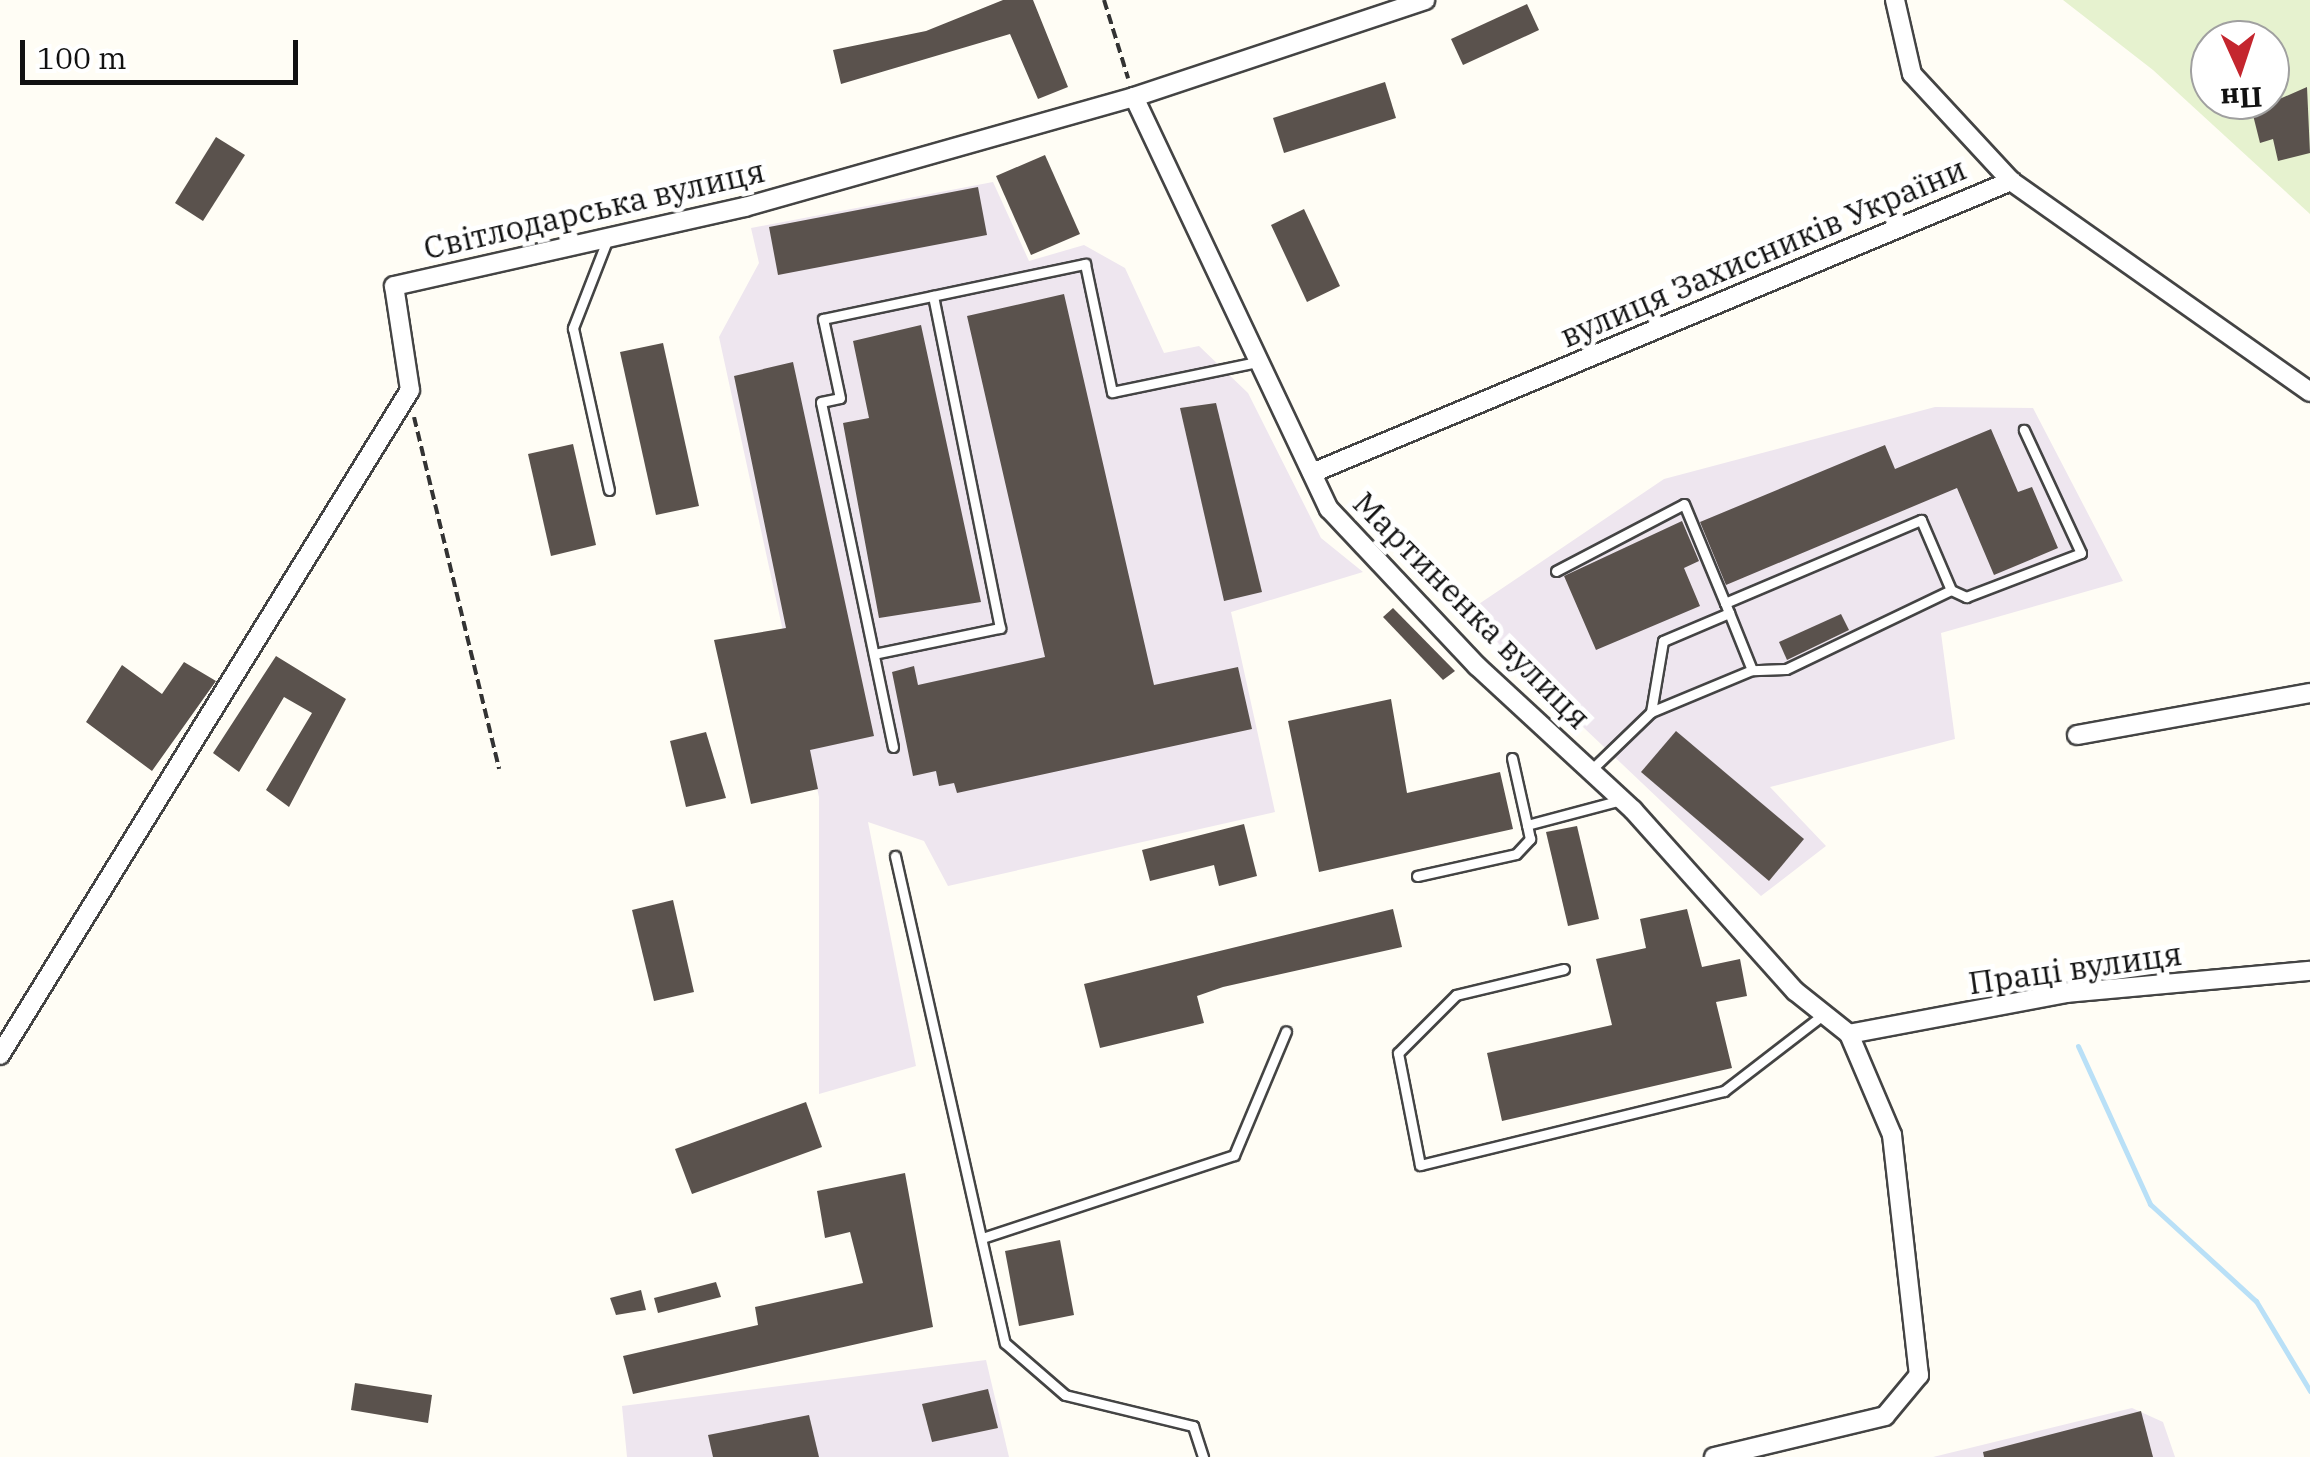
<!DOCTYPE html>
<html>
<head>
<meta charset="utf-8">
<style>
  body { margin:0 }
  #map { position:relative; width:2310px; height:1457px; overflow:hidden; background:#fffdf5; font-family:"IBM Plex Serif",serif }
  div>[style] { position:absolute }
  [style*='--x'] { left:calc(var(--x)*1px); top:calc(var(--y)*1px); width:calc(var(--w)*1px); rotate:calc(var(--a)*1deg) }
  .industrial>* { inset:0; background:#eee6ef }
  .pitch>* { inset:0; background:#e6f2cf }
  .stream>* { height:5px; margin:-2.5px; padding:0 2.5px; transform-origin:2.5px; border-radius:2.5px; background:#b9e0f7 }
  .building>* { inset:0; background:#5a524d }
  .path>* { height:4px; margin-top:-2px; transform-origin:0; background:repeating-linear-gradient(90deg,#333 0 10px,transparent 0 15px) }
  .roads { filter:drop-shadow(2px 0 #444) drop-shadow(-2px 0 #444) drop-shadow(0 2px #444) drop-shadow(0 -2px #444) }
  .service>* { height:9px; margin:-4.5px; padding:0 4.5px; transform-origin:4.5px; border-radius:4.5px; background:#fff }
  .minor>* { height:18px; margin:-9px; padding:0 9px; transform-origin:9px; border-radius:9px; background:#fff }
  span { translate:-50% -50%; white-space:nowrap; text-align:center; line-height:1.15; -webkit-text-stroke:10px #fff; paint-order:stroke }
  .street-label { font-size:32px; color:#111 }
  .north { position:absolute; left:2190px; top:20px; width:100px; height:100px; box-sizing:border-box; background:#fff; border:2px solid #a0a0a0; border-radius:50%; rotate:177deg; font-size:28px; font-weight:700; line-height:40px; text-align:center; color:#111 }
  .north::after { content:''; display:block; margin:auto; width:35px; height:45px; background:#c4262e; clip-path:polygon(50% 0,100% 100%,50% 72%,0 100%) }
  .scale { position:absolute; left:20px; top:40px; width:278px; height:45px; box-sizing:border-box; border:5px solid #111; border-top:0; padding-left:12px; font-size:30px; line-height:35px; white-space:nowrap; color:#111; -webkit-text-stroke:8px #fff; paint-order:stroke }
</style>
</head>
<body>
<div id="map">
  <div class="industrial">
    <div style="clip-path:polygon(993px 182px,1029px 261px,1084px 245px,1125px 268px,1164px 353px,1199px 346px,1248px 393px,1321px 538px,1363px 572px,1231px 612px,1275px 812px,948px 886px,924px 841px,868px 822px,916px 1066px,819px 1094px,819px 797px,719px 337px,759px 263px,751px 228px)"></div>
    <div style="clip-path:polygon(1935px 407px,2033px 408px,2123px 581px,1941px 633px,1955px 739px,1770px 787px,1826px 846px,1761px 896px,1464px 614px,1664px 479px)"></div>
    <div style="clip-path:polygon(986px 1360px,1009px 1457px,627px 1457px,622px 1406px)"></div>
    <div style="clip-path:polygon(2132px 1408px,2163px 1422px,2175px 1457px,1933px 1457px)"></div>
  </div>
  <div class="pitch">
    <div style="clip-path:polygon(evenodd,2063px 0,2310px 0,2310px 214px,2153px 70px,2063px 0,2210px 40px,2270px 40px,2270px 100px,2210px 100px,2210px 40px)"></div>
  </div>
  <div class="stream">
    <div style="--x:2078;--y:1046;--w:174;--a:65.5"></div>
    <div style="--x:2150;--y:1204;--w:144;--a:42.5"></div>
    <div style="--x:2256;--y:1301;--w:105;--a:59"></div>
  </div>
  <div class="building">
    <div style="clip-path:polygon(1003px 0,1033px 0,1068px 87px,1038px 99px,1010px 34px,841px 84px,833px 50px,926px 31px)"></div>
    <div style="clip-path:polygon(1527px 4px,1539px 30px,1463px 65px,1451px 39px)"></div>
    <div style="clip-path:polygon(1385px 82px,1396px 118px,1284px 153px,1273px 118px)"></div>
    <div style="clip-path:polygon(2307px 87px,2310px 153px,2278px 161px,2273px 139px,2260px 143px,2252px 111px)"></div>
    <div style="clip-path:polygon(216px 137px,245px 155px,203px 221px,175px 203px)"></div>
    <div style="clip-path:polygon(1045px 155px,1080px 234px,1031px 255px,996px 176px)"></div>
    <div style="clip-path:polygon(978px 187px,987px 235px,778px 275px,769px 227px)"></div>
    <div style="clip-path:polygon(1304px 209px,1340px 286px,1307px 302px,1271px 225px)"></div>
    <div style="clip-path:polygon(1064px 294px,1154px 685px,1238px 667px,1252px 729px,957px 793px,954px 783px,939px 786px,936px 771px,913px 776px,892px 672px,914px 666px,918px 685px,1045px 657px,967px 316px)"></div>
    <div style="clip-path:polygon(921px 325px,981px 602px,879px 618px,843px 423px,869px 418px,853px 341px)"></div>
    <div style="clip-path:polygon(663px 343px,699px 506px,656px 515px,620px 352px)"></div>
    <div style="clip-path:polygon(793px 362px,874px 736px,810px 750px,818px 789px,751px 804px,714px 640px,786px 628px,734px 376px)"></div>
    <div style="clip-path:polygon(1216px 403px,1262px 592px,1224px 601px,1180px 408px)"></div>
    <div style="clip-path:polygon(1991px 429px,2018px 492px,2032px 487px,2058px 548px,1994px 575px,1957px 488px,1726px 585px,1700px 522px,1885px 445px,1895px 469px)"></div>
    <div style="clip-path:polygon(573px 444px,596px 545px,551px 556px,528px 454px)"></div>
    <div style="clip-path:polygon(1682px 521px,1699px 561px,1684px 568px,1700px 606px,1596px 650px,1564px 576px)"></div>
    <div style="clip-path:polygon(1393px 608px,1455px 671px,1443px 680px,1383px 617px)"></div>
    <div style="clip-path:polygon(1841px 614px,1849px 630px,1787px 660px,1779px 642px)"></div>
    <div style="clip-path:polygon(276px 656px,346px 699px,289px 807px,266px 790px,312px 713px,284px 697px,239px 772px,213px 753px)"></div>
    <div style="clip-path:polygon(184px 662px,216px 681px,152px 771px,86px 722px,122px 665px,162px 694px)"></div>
    <div style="clip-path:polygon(1391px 699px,1407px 793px,1500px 772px,1513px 829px,1319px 872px,1288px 721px)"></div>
    <div style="clip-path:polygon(1676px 731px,1804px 839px,1769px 881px,1641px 772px)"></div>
    <div style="clip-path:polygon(706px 732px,726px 798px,686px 807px,670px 741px)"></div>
    <div style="clip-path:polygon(1244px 824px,1257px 876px,1219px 886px,1214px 865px,1150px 881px,1142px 850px)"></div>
    <div style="clip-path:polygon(1577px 826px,1599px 919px,1568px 926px,1546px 832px)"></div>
    <div style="clip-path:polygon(673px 900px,694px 992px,654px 1001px,632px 910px)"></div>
    <div style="clip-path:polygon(1393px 909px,1402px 947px,1223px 987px,1197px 996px,1204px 1023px,1100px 1048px,1084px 984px)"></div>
    <div style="clip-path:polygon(1687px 909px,1702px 967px,1740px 959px,1747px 996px,1716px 1002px,1732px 1068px,1502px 1121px,1487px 1053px,1612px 1025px,1596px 959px,1646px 948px,1640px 919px)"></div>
    <div style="clip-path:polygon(806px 1102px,822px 1147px,692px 1194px,675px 1149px)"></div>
    <div style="clip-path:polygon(905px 1173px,933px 1327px,633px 1394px,623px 1356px,758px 1325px,755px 1307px,863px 1283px,850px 1232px,825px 1238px,817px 1191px)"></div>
    <div style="clip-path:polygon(1060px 1240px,1074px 1315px,1019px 1326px,1005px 1251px)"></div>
    <div style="clip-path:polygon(716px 1282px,721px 1297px,658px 1313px,654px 1298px)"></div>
    <div style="clip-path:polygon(641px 1290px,646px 1310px,616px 1315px,610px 1298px)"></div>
    <div style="clip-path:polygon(355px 1383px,432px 1395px,428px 1423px,351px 1410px)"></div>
    <div style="clip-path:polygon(988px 1389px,998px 1428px,932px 1442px,922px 1404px)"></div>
    <div style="clip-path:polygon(2141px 1411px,2153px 1457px,1984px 1457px,1983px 1452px)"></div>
    <div style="clip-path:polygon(809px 1415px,819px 1457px,713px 1457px,708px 1435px)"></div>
  </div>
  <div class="path">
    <div style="--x:1104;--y:0;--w:82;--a:72.9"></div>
    <div style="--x:414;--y:417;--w:362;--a:76.4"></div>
  </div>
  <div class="roads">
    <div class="service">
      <div style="--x:608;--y:238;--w:97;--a:111.3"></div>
      <div style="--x:573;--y:328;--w:166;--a:77.5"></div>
      <div style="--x:1556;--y:571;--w:144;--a:-27.6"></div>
      <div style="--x:1684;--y:504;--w:107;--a:67.5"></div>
      <div style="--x:1951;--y:590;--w:17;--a:25"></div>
      <div style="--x:1966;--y:597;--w:123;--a:-20.9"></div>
      <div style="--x:2081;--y:553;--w:136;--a:-114.9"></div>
      <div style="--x:874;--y:654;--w:129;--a:-11.7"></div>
      <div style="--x:1000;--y:628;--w:339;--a:-101.4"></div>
      <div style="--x:1651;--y:712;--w:72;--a:-80.4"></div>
      <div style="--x:1663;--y:641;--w:72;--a:-23"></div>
      <div style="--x:893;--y:747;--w:352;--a:-101.8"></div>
      <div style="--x:821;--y:402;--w:19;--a:-12"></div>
      <div style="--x:840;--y:398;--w:81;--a:-102.1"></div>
      <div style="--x:823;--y:319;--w:268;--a:-11.9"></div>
      <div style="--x:1085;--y:264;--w:131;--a:78.1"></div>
      <div style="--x:1112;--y:392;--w:148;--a:-11.7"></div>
      <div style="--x:1512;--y:758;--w:69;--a:77.4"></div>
      <div style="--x:1590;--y:771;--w:85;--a:-44"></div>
      <div style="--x:1651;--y:712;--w:109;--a:-22.6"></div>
      <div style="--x:1752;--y:670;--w:72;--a:-111.9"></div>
      <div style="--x:1725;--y:603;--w:213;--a:-23"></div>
      <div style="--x:1921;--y:520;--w:76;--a:66.8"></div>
      <div style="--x:1951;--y:590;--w:183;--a:154.4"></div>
      <div style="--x:1786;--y:669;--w:34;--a:178"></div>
      <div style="--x:895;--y:856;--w:499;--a:77.3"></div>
      <div style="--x:1005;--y:1343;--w:79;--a:40.9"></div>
      <div style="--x:1065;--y:1395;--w:132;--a:13.6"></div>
      <div style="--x:1193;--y:1426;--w:33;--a:72"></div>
      <div style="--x:1417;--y:876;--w:101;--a:-12.5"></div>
      <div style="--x:1516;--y:854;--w:21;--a:-47"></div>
      <div style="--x:1530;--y:839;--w:14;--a:-102"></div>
      <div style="--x:1527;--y:825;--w:97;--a:-14.9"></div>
      <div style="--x:1564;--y:969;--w:111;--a:166.5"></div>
      <div style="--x:1456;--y:995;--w:82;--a:135"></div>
      <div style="--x:1398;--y:1053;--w:114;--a:78.9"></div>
      <div style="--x:1420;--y:1165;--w:313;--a:-13.7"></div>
      <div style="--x:1724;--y:1091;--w:126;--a:-37.6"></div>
      <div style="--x:982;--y:1238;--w:265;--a:-18.2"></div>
      <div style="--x:1234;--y:1155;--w:134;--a:-67.2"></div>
    </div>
    <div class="minor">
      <div style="--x:1895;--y:0;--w:76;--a:77.1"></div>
      <div style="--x:1912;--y:74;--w:146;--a:47.2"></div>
      <div style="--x:2011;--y:181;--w:366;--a:35.2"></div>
      <div style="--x:1134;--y:97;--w:456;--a:64.7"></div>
      <div style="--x:1329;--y:509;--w:216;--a:46.7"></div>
      <div style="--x:1477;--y:666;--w:212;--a:42.7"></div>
      <div style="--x:1633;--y:810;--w:243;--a:48.2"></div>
      <div style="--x:1795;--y:991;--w:69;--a:38.5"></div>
      <div style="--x:1849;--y:1034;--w:110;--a:66.9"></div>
      <div style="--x:1892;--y:1135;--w:242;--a:83.6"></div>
      <div style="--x:1919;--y:1375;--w:53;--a:129.7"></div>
      <div style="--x:1885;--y:1416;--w:176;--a:166.5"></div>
      <div style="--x:1312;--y:473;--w:758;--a:-22.67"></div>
      <div style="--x:2077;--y:735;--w:237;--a:-10.2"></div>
      <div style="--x:1849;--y:1034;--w:221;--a:-10.7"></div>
      <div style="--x:2066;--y:993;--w:245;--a:-5.2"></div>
      <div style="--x:0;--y:1055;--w:781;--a:-58.34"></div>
      <div style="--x:410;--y:390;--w:105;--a:-98.7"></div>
      <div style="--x:394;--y:286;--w:360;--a:-12.7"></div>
      <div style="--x:745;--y:207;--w:404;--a:-15.8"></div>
      <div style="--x:1134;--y:97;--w:307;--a:-18.4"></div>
    </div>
  </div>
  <div class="street-label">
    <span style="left:594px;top:209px;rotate:-13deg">Світлодарська вулиця</span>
    <span style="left:1763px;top:252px;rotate:-23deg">вулиця Захисників України</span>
    <span style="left:1472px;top:610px;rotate:45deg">Мартиненка вулиця</span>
    <span style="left:2075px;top:968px;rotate:-8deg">Праці вулиця</span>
  </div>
  <div class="north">Пн</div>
  <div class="scale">100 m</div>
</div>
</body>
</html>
